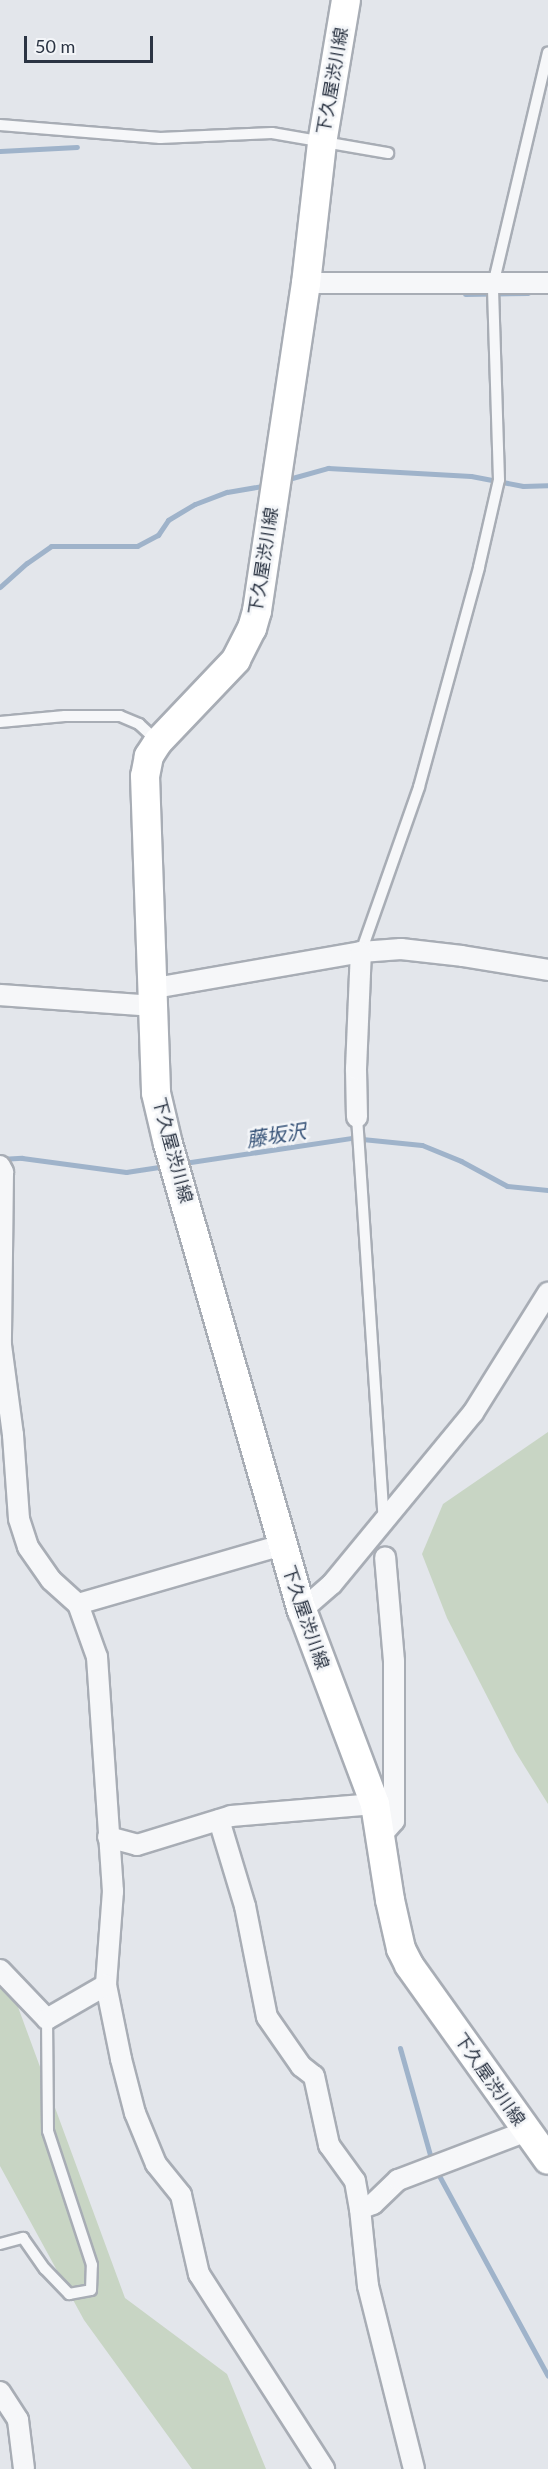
<!DOCTYPE html>
<html>
<head>
<meta charset="utf-8">
<style>
  body { margin:0 }
  #map { position:relative; width:548px; height:2469px; overflow:hidden; background:#e3e6eb; font-family:Lato,"Noto Sans JP",sans-serif }
  div>[style] { position:absolute }
  [style*='--x'] { left:calc(var(--x)*1px); top:calc(var(--y)*1px); width:calc(var(--w)*1px); rotate:calc(var(--a)*1deg) }
  .green>* { inset:0; background:#c8d5c4 }
  .stream>* { height:5px; margin:-2.5px; padding:0 2.5px; transform-origin:2.5px; border-radius:2.5px; background:#9fb3ca }
  .roads { filter:drop-shadow(2px 0 #a8adb5) drop-shadow(-2px 0 #a8adb5) drop-shadow(0 2px #a8adb5) drop-shadow(0 -2px #a8adb5) }
  .service>* { height:10px; margin:-5px; padding:0 5px; transform-origin:5px; border-radius:5px; background:#f6f7f9 }
  .minor>* { height:20px; margin:-10px; padding:0 10px; transform-origin:10px; border-radius:10px; background:#f6f7f9 }
  .secondary>* { height:28px; margin:-14px; padding:0 14px; transform-origin:14px; border-radius:14px; background:#fff }
  span { translate:-50% -50%; white-space:nowrap; text-align:center; line-height:1.15; -webkit-text-stroke:5px #f3f5f8; paint-order:stroke }
  .street-label { font-size:18px; color:#2b3443 }
  .water-label { font-size:20px; color:#365277; font-style:italic }
  .scale { position:absolute; left:24px; top:36px; width:129px; height:27px; box-sizing:border-box; border:3px solid #2b3443; border-top:0; padding-left:8px; font-size:18px; line-height:21px; white-space:nowrap; color:#2b3443; -webkit-text-stroke:4px #f3f5f8; paint-order:stroke }
</style>
</head>
<body>
<div id="map">
  <div class="green">
    <div style="clip-path:polygon(548px 1432px,548px 1804px,515px 1751px,447px 1618px,422px 1554px,443px 1504px)"></div>
    <div style="clip-path:polygon(0 1958px,125px 2298px,227px 2374px,266px 2469px,192px 2469px,84px 2320px,0 2166px)"></div>
  </div>
  <div class="stream">
    <div style="--x:0;--y:151;--w:77;--a:-3"></div>
    <div style="--x:465;--y:294;--w:63;--a:-0.9"></div>
    <div style="--x:285;--y:480;--w:45;--a:-15.6"></div>
    <div style="--x:328;--y:468;--w:143;--a:3.2"></div>
    <div style="--x:471;--y:476;--w:53;--a:10.9"></div>
    <div style="--x:523;--y:486;--w:25;--a:-2"></div>
    <div style="--x:0;--y:587;--w:36;--a:-42"></div>
    <div style="--x:27;--y:563;--w:29;--a:-35"></div>
    <div style="--x:51;--y:546;--w:86;--a:0"></div>
    <div style="--x:137;--y:546;--w:24;--a:-28"></div>
    <div style="--x:158;--y:535;--w:18;--a:-56"></div>
    <div style="--x:168;--y:520;--w:31;--a:-31"></div>
    <div style="--x:195;--y:504;--w:34;--a:-21"></div>
    <div style="--x:227;--y:492;--w:42;--a:-9.7"></div>
    <div style="--x:0;--y:1159;--w:22;--a:-3"></div>
    <div style="--x:22;--y:1158;--w:105;--a:7.7"></div>
    <div style="--x:126;--y:1172;--w:40;--a:-8.5"></div>
    <div style="--x:184;--y:1163;--w:170;--a:-8.5"></div>
    <div style="--x:352;--y:1138;--w:70;--a:5.7"></div>
    <div style="--x:422;--y:1145;--w:42;--a:22.3"></div>
    <div style="--x:461;--y:1161;--w:52;--a:28.5"></div>
    <div style="--x:507;--y:1186;--w:41;--a:5.6"></div>
    <div style="--x:400;--y:2048;--w:118;--a:74.3"></div>
    <div style="--x:436;--y:2170;--w:234;--a:61.5"></div>
  </div>
  <div class="roads">
    <div class="service">
      <div style="--x:0;--y:125;--w:161;--a:4.6"></div>
      <div style="--x:160;--y:138;--w:112;--a:-2.6"></div>
      <div style="--x:272;--y:133;--w:118;--a:9.8"></div>
      <div style="--x:0;--y:722;--w:65;--a:-5.3"></div>
      <div style="--x:65;--y:716;--w:55;--a:0"></div>
      <div style="--x:120;--y:716;--w:21;--a:23"></div>
      <div style="--x:139;--y:724;--w:26;--a:43"></div>
      <div style="--x:361;--y:952;--w:175;--a:-70.6"></div>
      <div style="--x:419;--y:787;--w:228;--a:-74.7"></div>
      <div style="--x:479;--y:567;--w:89;--a:-77.1"></div>
      <div style="--x:499;--y:480;--w:195;--a:-91.8"></div>
      <div style="--x:493;--y:285;--w:239;--a:-76.7"></div>
      <div style="--x:357;--y:1117;--w:405;--a:86.2"></div>
      <div style="--x:0;--y:2244;--w:24;--a:-15"></div>
      <div style="--x:23;--y:2238;--w:38;--a:55"></div>
      <div style="--x:45;--y:2269;--w:35;--a:46"></div>
      <div style="--x:69;--y:2294;--w:22;--a:-10"></div>
      <div style="--x:91;--y:2290;--w:25;--a:-88"></div>
      <div style="--x:92;--y:2265;--w:141;--a:-108.2"></div>
      <div style="--x:48;--y:2131;--w:112;--a:-90.5"></div>
    </div>
    <div class="minor">
      <div style="--x:306;--y:283;--w:242;--a:0"></div>
      <div style="--x:155;--y:988;--w:209;--a:-9.9"></div>
      <div style="--x:361;--y:952;--w:40;--a:-4.3"></div>
      <div style="--x:401;--y:949;--w:61;--a:6.5"></div>
      <div style="--x:462;--y:956;--w:87;--a:9.2"></div>
      <div style="--x:0;--y:995;--w:155;--a:4.1"></div>
      <div style="--x:357;--y:1117;--w:48;--a:-91.2"></div>
      <div style="--x:356;--y:1069;--w:117;--a:-87.6"></div>
      <div style="--x:0;--y:1166;--w:7;--a:63"></div>
      <div style="--x:3;--y:1172;--w:173;--a:90.7"></div>
      <div style="--x:1;--y:1345;--w:91;--a:82.4"></div>
      <div style="--x:13;--y:1435;--w:84;--a:85.9"></div>
      <div style="--x:19;--y:1519;--w:29;--a:72"></div>
      <div style="--x:28;--y:1547;--w:40;--a:55.1"></div>
      <div style="--x:51;--y:1580;--w:36;--a:42"></div>
      <div style="--x:78;--y:1604;--w:56;--a:70.3"></div>
      <div style="--x:97;--y:1657;--w:235;--a:86.1"></div>
      <div style="--x:113;--y:1891;--w:94;--a:94.3"></div>
      <div style="--x:106;--y:1985;--w:76;--a:78.5"></div>
      <div style="--x:121;--y:2059;--w:56;--a:75.5"></div>
      <div style="--x:135;--y:2113;--w:55;--a:67.6"></div>
      <div style="--x:156;--y:2164;--w:40;--a:51"></div>
      <div style="--x:181;--y:2195;--w:81;--a:77.2"></div>
      <div style="--x:199;--y:2274;--w:232;--a:57.3"></div>
      <div style="--x:78;--y:1604;--w:212;--a:-16.1"></div>
      <div style="--x:302;--y:1610;--w:40;--a:-41"></div>
      <div style="--x:332;--y:1584;--w:222;--a:-50.5"></div>
      <div style="--x:473;--y:1413;--w:142;--a:-58"></div>
      <div style="--x:219;--y:1820;--w:90;--a:73.2"></div>
      <div style="--x:245;--y:1906;--w:113;--a:78.8"></div>
      <div style="--x:267;--y:2017;--w:60;--a:55.2"></div>
      <div style="--x:301;--y:2066;--w:16;--a:38"></div>
      <div style="--x:314;--y:2076;--w:71;--a:77.7"></div>
      <div style="--x:329;--y:2145;--w:44;--a:54.2"></div>
      <div style="--x:355;--y:2181;--w:28;--a:80"></div>
      <div style="--x:108;--y:1837;--w:30;--a:15"></div>
      <div style="--x:137;--y:1845;--w:98;--a:-17.1"></div>
      <div style="--x:231;--y:1816;--w:144;--a:-4.8"></div>
      <div style="--x:379;--y:1838;--w:23;--a:-49"></div>
      <div style="--x:394;--y:1821;--w:160;--a:-90"></div>
      <div style="--x:394;--y:1661;--w:104;--a:-94.9"></div>
      <div style="--x:0;--y:1970;--w:68;--a:46.2"></div>
      <div style="--x:47;--y:2019;--w:68;--a:-30"></div>
      <div style="--x:0;--y:2392;--w:33;--a:57"></div>
      <div style="--x:18;--y:2420;--w:49;--a:83"></div>
      <div style="--x:414;--y:2469;--w:189;--a:-104.1"></div>
      <div style="--x:368;--y:2286;--w:77;--a:-95.9"></div>
      <div style="--x:360;--y:2209;--w:14;--a:-21"></div>
      <div style="--x:373;--y:2204;--w:35;--a:-44"></div>
      <div style="--x:398;--y:2180;--w:138;--a:-20.8"></div>
    </div>
    <div class="secondary">
      <div style="--x:346;--y:0;--w:145;--a:99.5"></div>
      <div style="--x:322;--y:143;--w:141;--a:96.5"></div>
      <div style="--x:306;--y:283;--w:332;--a:98.5"></div>
      <div style="--x:257;--y:611;--w:18;--a:106"></div>
      <div style="--x:252;--y:628;--w:36;--a:117"></div>
      <div style="--x:236;--y:660;--w:113;--a:133.6"></div>
      <div style="--x:158;--y:742;--w:17;--a:123"></div>
      <div style="--x:149;--y:756;--w:20;--a:101"></div>
      <div style="--x:145;--y:776;--w:317;--a:88"></div>
      <div style="--x:156;--y:1093;--w:52;--a:76.8"></div>
      <div style="--x:168;--y:1144;--w:485;--a:74"></div>
      <div style="--x:302;--y:1610;--w:207;--a:69.4"></div>
      <div style="--x:375;--y:1804;--w:97;--a:81.1"></div>
      <div style="--x:390;--y:1900;--w:50;--a:77.3"></div>
      <div style="--x:401;--y:1949;--w:18;--a:63"></div>
      <div style="--x:409;--y:1965;--w:239;--a:54.5"></div>
    </div>
  </div>
  <div class="street-label">
    <span style="left:332px;top:81px;rotate:-80deg">下久屋渋川線</span>
    <span style="left:263px;top:561px;rotate:-81deg">下久屋渋川線</span>
    <span style="left:173px;top:1150px;rotate:75deg">下久屋渋川線</span>
    <span style="left:306px;top:1617px;rotate:71deg">下久屋渋川線</span>
    <span style="left:490px;top:2079px;rotate:55deg">下久屋渋川線</span>
  </div>
  <div class="water-label">
    <span style="left:276px;top:1135px;rotate:-9deg">藤坂沢</span>
  </div>
  <div class="scale">50 m</div>
</div>
</body>
</html>
